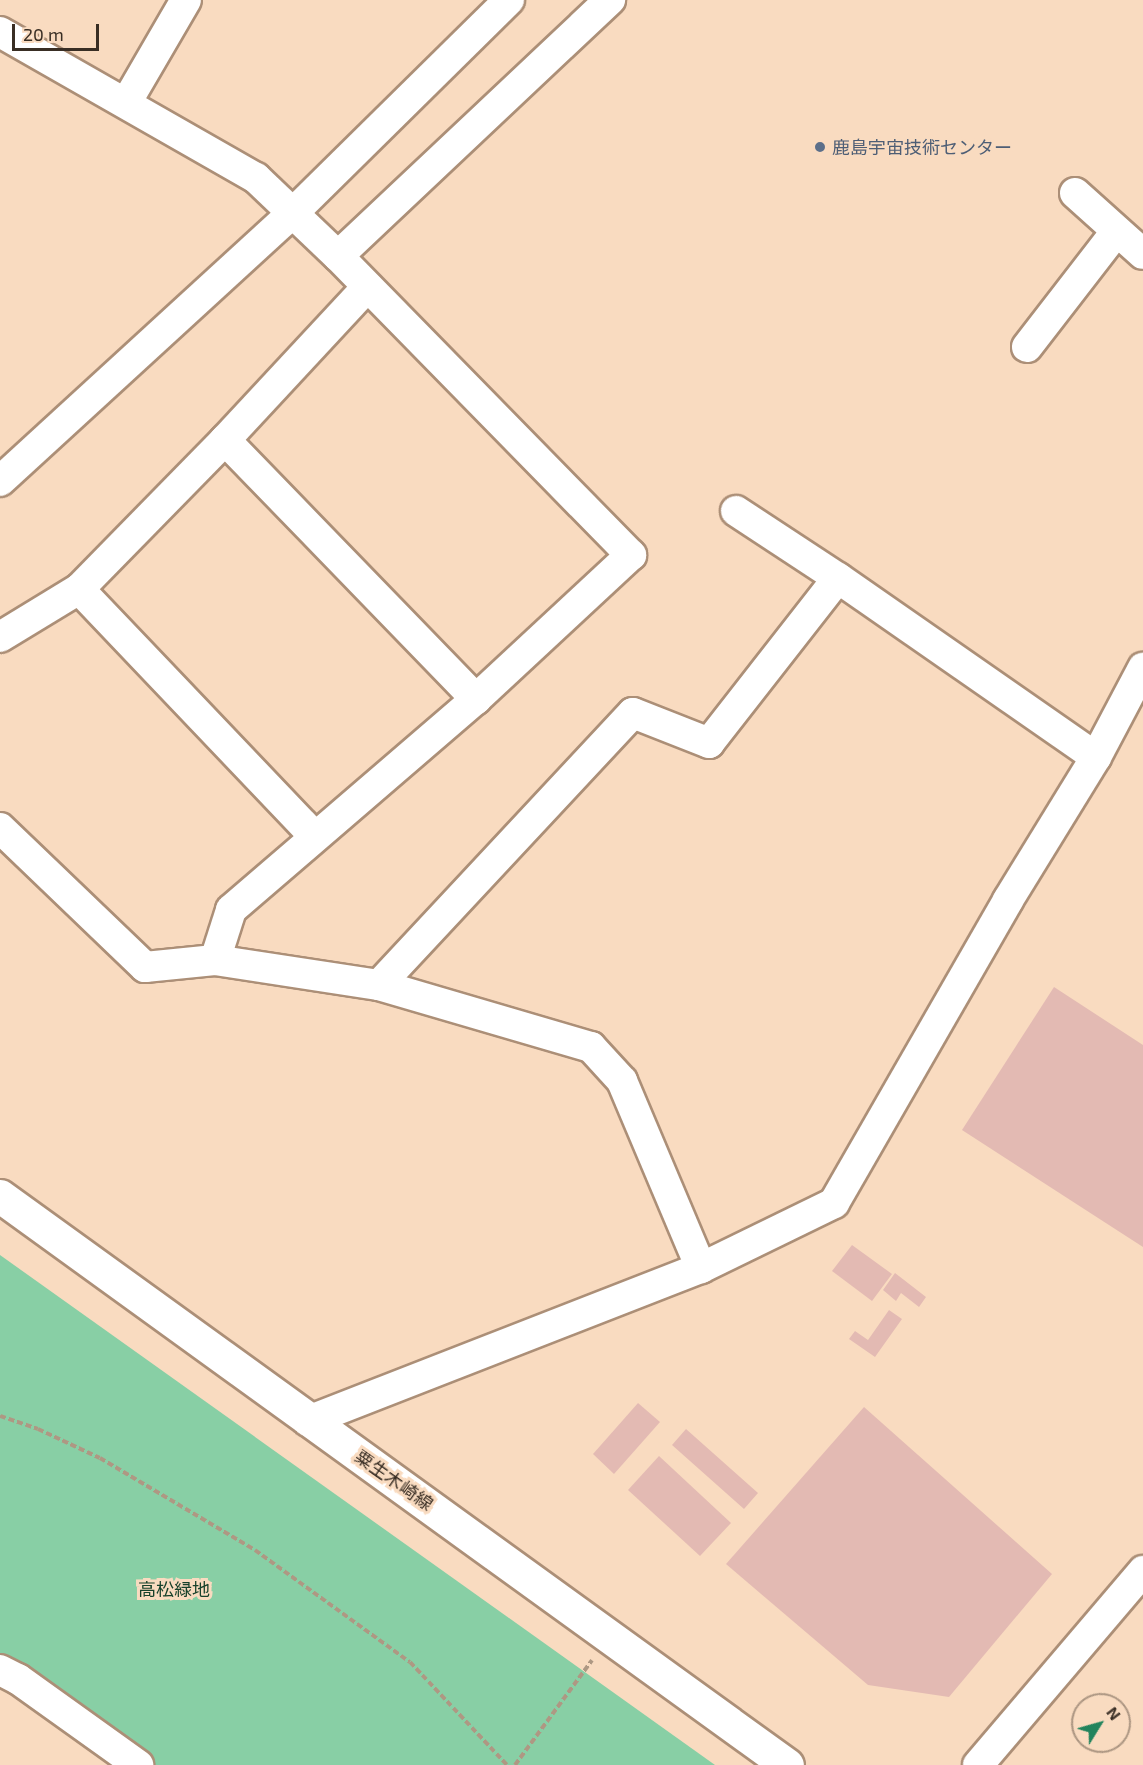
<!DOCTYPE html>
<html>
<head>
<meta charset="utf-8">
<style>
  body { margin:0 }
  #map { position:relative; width:1143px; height:1765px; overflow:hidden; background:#f9dbc0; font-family:"Exo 2","Noto Sans JP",sans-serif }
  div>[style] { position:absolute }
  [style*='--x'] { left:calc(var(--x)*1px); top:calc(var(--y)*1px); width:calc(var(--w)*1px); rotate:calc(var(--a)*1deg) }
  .green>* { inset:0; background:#88cfa5 }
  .building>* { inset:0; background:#e3bab3 }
  .path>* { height:4px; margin-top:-2px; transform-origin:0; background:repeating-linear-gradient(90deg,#ae9883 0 6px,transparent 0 9px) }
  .roads { filter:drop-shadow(2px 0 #ac8f77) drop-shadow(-2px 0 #ac8f77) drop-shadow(0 2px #ac8f77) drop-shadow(0 -2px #ac8f77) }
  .minor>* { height:30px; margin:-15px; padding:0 15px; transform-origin:15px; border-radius:15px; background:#fff }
  .major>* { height:33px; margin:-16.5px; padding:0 16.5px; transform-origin:16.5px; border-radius:16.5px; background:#fff }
  .dots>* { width:16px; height:16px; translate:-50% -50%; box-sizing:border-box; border:3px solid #f9dbc0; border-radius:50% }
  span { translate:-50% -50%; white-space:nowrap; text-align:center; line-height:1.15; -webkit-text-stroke:6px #f9dbc0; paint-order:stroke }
  .service-label { font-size:18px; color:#4e5e75 }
  .left { translate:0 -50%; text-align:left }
  .street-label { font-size:18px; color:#392e24 }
  .park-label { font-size:18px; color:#17412b }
  .north { position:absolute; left:1071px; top:1693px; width:60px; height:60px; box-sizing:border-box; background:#f9dbc0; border:2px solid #ac9682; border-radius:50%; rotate:53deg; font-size:16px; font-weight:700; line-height:24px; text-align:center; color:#392e24 }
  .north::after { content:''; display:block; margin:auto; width:21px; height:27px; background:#22845d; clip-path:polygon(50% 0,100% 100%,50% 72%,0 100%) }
  .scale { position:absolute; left:12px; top:24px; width:87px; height:27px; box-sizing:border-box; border:3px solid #392e24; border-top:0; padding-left:8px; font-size:18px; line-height:21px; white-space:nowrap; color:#392e24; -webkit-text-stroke:4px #f9dbc0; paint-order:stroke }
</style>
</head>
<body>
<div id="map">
  <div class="green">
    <div style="clip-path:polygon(0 1255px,715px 1765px,127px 1765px,0 1675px)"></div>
  </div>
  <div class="building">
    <div style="clip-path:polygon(1054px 987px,1143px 1045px,1143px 1247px,962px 1130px)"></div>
    <div style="clip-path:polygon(852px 1245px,892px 1274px,872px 1301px,832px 1271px)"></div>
    <div style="clip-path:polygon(895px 1273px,926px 1297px,919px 1307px,901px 1293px,896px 1301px,883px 1290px)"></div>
    <div style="clip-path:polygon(889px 1310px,902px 1319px,875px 1357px,849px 1339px,855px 1331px,868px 1340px)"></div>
    <div style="clip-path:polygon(638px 1403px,660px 1422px,614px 1474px,593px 1454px)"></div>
    <div style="clip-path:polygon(864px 1407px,1052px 1574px,949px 1697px,868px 1685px,726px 1564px)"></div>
    <div style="clip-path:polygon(686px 1429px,758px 1493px,744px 1509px,672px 1445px)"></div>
    <div style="clip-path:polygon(659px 1456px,731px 1523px,700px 1556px,628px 1490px)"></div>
  </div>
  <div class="path">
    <div style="--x:0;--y:1416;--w:40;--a:18.9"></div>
    <div style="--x:38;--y:1429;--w:68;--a:25.1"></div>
    <div style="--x:100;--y:1458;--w:180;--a:30.7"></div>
    <div style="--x:255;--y:1550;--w:191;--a:35.9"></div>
    <div style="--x:410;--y:1662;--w:141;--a:46.7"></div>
    <div style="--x:515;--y:1765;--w:130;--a:-53.7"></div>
  </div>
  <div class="roads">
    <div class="minor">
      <div style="--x:0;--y:32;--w:295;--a:29.7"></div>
      <div style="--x:256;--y:178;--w:113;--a:43.6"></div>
      <div style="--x:338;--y:256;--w:419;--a:45.6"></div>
      <div style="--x:631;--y:555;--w:212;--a:137.1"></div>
      <div style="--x:476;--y:699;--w:323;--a:139.3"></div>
      <div style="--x:231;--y:910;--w:52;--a:107.7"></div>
      <div style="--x:126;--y:103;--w:119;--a:-59.8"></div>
      <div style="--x:1075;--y:193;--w:91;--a:41.9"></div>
      <div style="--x:338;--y:256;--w:374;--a:-43.3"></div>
      <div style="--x:1027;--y:347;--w:145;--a:-52.3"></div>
      <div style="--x:225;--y:440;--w:361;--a:45.9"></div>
      <div style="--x:0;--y:481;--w:398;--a:-42.5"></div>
      <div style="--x:294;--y:212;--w:302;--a:-44.6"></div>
      <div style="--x:736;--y:511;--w:122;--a:33.3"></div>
      <div style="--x:838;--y:578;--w:314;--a:34.8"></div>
      <div style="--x:79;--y:589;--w:342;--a:46.4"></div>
      <div style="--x:0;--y:637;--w:92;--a:-31.3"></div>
      <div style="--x:79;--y:589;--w:209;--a:-45.6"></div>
      <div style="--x:225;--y:440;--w:209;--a:-47.1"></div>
      <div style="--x:0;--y:828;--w:201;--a:43.8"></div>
      <div style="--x:145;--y:967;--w:70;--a:-5.7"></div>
      <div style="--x:215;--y:960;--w:166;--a:8.7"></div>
      <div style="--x:379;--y:985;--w:221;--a:16.3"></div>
      <div style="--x:591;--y:1047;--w:46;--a:47.6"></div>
      <div style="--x:622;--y:1081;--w:203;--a:67.1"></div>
      <div style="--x:379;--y:985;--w:372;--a:-47"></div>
      <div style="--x:633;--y:713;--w:82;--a:21.5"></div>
      <div style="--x:709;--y:743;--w:209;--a:-52"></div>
      <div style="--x:308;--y:1421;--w:422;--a:-21.3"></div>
      <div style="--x:701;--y:1268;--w:148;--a:-26"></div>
      <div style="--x:834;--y:1203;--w:349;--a:-60.1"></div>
      <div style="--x:1008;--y:900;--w:168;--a:-58.4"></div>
      <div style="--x:1096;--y:757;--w:101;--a:-62.2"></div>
      <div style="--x:0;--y:1670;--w:20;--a:27"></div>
      <div style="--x:18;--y:1679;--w:148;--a:35.6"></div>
      <div style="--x:978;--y:1765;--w:255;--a:-49.6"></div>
    </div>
    <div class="major">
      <div style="--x:0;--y:1196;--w:971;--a:35.87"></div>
    </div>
  </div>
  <div class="dots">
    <div style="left:820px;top:147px;background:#5c6f8a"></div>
  </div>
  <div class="service-label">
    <span class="left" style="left:832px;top:147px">鹿島宇宙技術センター</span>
  </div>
  <div class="street-label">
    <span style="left:394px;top:1480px;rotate:35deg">粟生木崎線</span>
  </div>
  <div class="park-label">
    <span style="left:174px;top:1589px">高松緑地</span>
  </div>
  <div class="north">N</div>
  <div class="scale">20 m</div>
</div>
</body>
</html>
